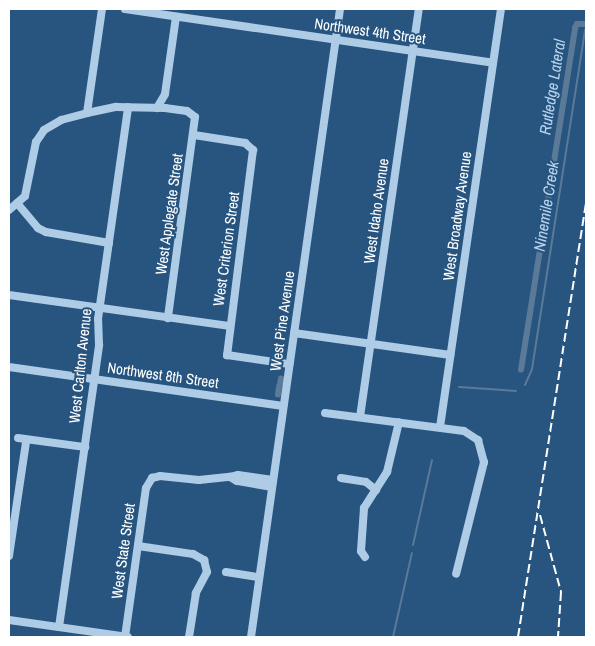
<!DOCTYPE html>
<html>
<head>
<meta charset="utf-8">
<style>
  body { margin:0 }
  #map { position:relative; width:595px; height:646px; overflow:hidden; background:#275580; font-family:"Archivo Narrow",sans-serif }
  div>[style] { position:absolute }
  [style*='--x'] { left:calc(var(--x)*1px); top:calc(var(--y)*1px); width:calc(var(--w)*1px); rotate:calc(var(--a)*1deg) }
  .stream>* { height:2px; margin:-1px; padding:0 1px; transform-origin:1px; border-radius:1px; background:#5a7a98 }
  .canal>* { height:5.5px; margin:-2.75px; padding:0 2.75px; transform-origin:2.75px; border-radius:2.75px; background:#5a7a98 }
  .minor>* { height:8px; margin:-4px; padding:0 4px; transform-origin:4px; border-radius:4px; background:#afcce6 }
  .rail>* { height:2px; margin-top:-1px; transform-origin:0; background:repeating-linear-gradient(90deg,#fff 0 9px,transparent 0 13px) }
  span { translate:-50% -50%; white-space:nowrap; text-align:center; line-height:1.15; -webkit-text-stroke:4px #275580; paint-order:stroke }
  .street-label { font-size:15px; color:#fff }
  .water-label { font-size:16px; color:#bad5ed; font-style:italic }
  .frame { position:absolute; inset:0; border:10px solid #fff; pointer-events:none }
</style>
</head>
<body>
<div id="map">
  <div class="stream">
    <div style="--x:525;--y:385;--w:17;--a:-66"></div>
    <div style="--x:532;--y:369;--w:344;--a:-81.1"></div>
    <div style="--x:459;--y:387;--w:57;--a:4"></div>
    <div style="--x:413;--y:545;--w:87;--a:-77.4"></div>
    <div style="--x:393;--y:637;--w:86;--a:-77.3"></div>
  </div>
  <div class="canal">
    <div style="--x:521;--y:370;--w:346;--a:-81"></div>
    <div style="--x:575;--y:28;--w:4;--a:-63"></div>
    <div style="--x:577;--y:24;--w:8;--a:0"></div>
    <div style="--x:280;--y:385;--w:6;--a:-81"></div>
    <div style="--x:278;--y:395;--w:8;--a:-83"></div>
  </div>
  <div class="minor">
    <div style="--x:125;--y:9;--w:372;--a:8.3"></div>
    <div style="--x:157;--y:108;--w:16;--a:-60"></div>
    <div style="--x:165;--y:94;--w:78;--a:-81.9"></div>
    <div style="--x:87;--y:113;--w:30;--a:-12"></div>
    <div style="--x:116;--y:107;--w:49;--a:1.2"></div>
    <div style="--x:165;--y:108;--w:22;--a:8"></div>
    <div style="--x:187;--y:111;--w:10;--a:37"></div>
    <div style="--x:195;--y:117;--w:203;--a:97.7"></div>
    <div style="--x:194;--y:135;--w:52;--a:8.9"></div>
    <div style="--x:245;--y:143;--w:11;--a:41"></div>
    <div style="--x:253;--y:150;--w:207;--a:97.2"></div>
    <div style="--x:227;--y:355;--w:63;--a:8.3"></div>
    <div style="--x:17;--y:203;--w:33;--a:50"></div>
    <div style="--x:38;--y:228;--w:9;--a:27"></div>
    <div style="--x:46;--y:232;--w:64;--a:9.9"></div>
    <div style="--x:9;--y:210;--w:21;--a:-41"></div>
    <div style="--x:25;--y:196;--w:55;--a:-78.5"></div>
    <div style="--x:36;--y:142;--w:14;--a:-56"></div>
    <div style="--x:44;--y:130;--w:20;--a:-30"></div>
    <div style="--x:61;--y:120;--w:27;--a:-15"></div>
    <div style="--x:87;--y:113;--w:105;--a:-81.8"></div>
    <div style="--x:9;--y:295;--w:222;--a:8"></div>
    <div style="--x:294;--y:333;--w:158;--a:8"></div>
    <div style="--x:9;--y:367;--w:277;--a:8.1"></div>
    <div style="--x:325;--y:413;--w:140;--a:7.4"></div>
    <div style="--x:464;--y:431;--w:17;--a:33"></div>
    <div style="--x:478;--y:440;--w:23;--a:75"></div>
    <div style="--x:484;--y:462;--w:115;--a:104"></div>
    <div style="--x:360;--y:417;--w:412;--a:-81.8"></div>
    <div style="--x:440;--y:427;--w:422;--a:-81.7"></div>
    <div style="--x:18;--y:438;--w:68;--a:7.7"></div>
    <div style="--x:152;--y:478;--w:8;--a:-14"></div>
    <div style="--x:160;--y:476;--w:39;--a:6"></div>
    <div style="--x:199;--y:480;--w:31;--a:-6"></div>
    <div style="--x:341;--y:478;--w:25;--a:9"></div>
    <div style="--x:366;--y:482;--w:13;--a:39"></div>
    <div style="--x:272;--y:487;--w:36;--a:-170"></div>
    <div style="--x:237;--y:481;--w:8;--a:-150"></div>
    <div style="--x:230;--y:477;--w:8;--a:-14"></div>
    <div style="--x:238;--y:475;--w:35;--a:8"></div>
    <div style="--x:138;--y:546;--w:56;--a:8.3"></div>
    <div style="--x:193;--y:554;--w:13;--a:29"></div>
    <div style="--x:204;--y:560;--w:12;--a:76"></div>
    <div style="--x:207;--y:572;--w:24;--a:118"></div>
    <div style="--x:196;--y:593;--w:45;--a:99"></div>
    <div style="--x:9;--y:556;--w:115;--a:-81.5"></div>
    <div style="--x:365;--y:557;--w:7;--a:-124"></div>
    <div style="--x:361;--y:551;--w:43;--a:-86"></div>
    <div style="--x:364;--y:508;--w:43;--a:-57.4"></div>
    <div style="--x:387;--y:472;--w:51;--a:-76.5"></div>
    <div style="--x:226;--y:572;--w:33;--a:9"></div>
    <div style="--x:9;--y:620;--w:120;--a:8.1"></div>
    <div style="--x:59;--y:627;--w:285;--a:-81.9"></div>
    <div style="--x:99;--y:345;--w:26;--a:-92"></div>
    <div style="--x:98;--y:319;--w:214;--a:-81.9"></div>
    <div style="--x:125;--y:637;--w:150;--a:-82"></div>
    <div style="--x:146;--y:488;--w:12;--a:-59"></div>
    <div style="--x:251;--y:637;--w:634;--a:-81.93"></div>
  </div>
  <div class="rail">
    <div style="--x:540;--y:515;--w:80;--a:74.7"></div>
    <div style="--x:561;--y:592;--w:45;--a:93.8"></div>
    <div style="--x:518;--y:637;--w:441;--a:-81.1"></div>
  </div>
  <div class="street-label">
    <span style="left:370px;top:31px;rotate:8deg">Northwest 4th Street</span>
    <span style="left:376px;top:211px;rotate:-82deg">West Idaho Avenue</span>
    <span style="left:169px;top:214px;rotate:-82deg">West Applegate Street</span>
    <span style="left:457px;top:216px;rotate:-82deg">West Broadway Avenue</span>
    <span style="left:226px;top:249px;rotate:-82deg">West Criterion Street</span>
    <span style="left:282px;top:321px;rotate:-82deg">West Pine Avenue</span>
    <span style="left:80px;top:366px;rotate:-84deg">West Carlton Avenue</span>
    <span style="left:163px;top:375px;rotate:8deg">Northwest 8th Street</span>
    <span style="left:123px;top:551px;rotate:-82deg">West State Street</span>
  </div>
  <div class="water-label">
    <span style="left:552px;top:87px;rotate:-81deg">Rutledge Lateral</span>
    <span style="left:546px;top:206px;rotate:-81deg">Ninemile Creek</span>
  </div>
  <div class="frame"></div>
</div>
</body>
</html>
